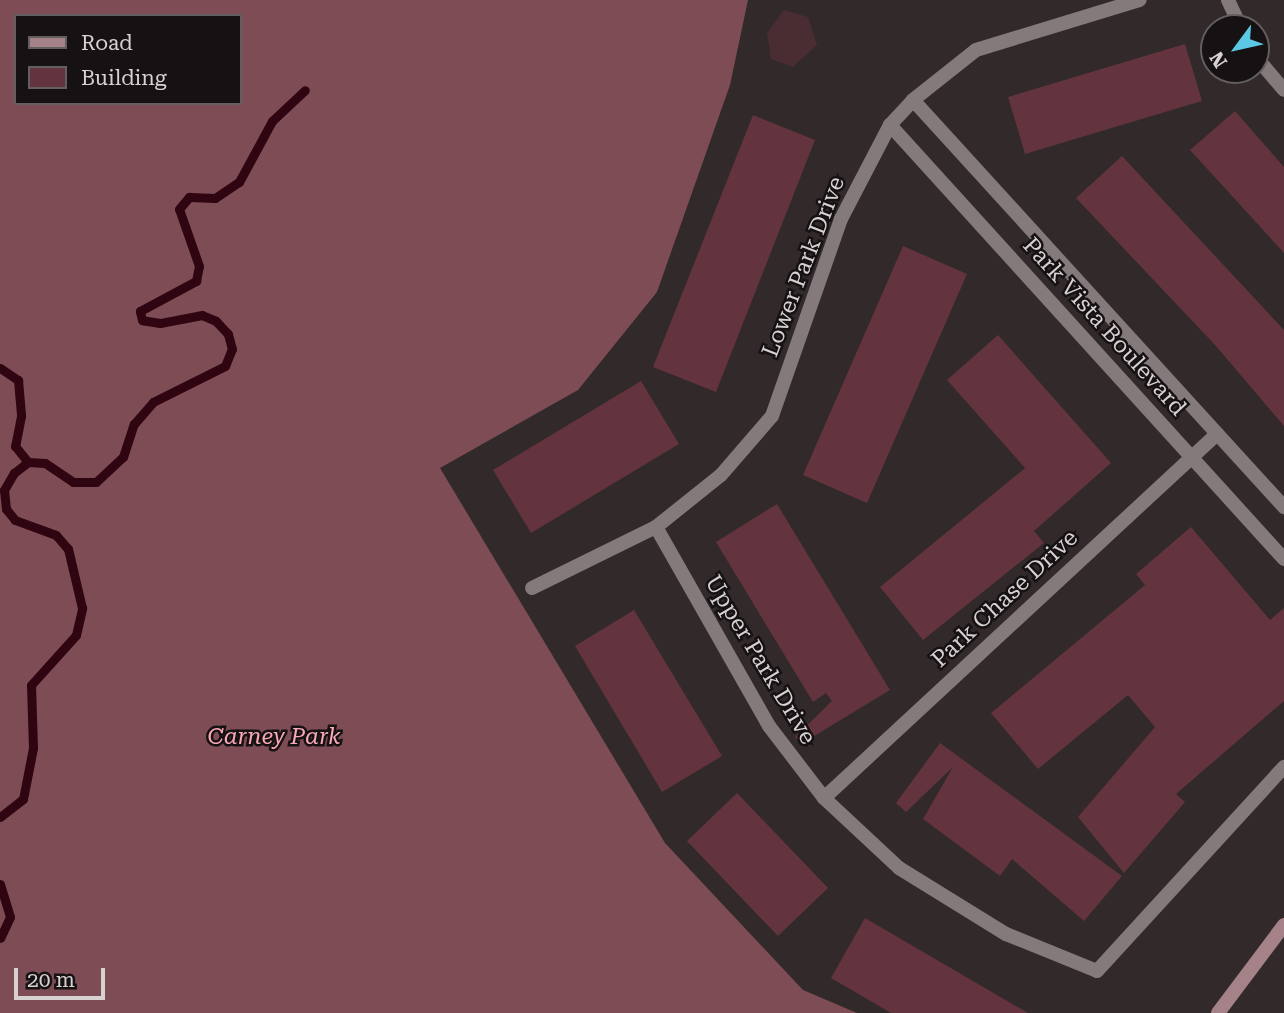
<!DOCTYPE html>
<html>
<head>
<meta charset="utf-8">
<style>
  body { margin:0 }
  #map { position:relative; width:1284px; height:1013px; overflow:hidden; background:#31292a; font-family:"Roboto Serif",serif }
  div>[style] { position:absolute }
  [style*='--x'] { left:calc(var(--x)*1px); top:calc(var(--y)*1px); width:calc(var(--w)*1px); rotate:calc(var(--a)*1deg) }
  .green>* { inset:0; background:#492d32 }
  .forest>* { inset:0; background:#7e4c54 }
  .stream>* { height:9px; margin:-4.5px; padding:0 4.5px; transform-origin:4.5px; border-radius:4.5px; background:#2f0511 }
  .building>* { inset:0; background:#63343d }
  .minor>* { height:14px; margin:-7px; padding:0 7px; transform-origin:7px; border-radius:7px; background:#847a7b }
  .secondary>* { height:14px; margin:-7px; padding:0 7px; transform-origin:7px; border-radius:7px; background:#a58287 }
  span { translate:-50% -50%; white-space:nowrap; text-align:center; line-height:1.15; -webkit-text-stroke:5px #161213; paint-order:stroke }
  .street-label { font-size:23px; color:#d7d1d2 }
  .park-label { font-size:23px; color:#faa8b5; font-style:italic }
  .legend { position:absolute; left:14px; top:14px; width:228px; height:91px; box-sizing:border-box; background:#161213; border:2px solid #635e5f; margin:0; padding:9px 12px; list-style:none; font-size:21px; color:#d7d1d2 }
  .legend li { display:flex; align-items:center; gap:14px; height:35px }
  .legend b { width:35px; border:2px solid #635e5f }
  .north { position:absolute; left:1200px; top:14px; width:70px; height:70px; box-sizing:border-box; background:#161213; border:2px solid #635e5f; border-radius:50%; rotate:237deg; font-size:19px; font-weight:700; line-height:28px; text-align:center; color:#d7d1d2 }
  .north::after { content:''; display:block; margin:auto; width:24px; height:32px; background:#5bc8e6; clip-path:polygon(50% 0,100% 100%,50% 72%,0 100%) }
  .scale { position:absolute; left:14px; top:968px; width:91px; height:32px; box-sizing:border-box; border:4px solid #d7d1d2; border-top:0; padding-left:9px; font-size:21px; line-height:24px; white-space:nowrap; color:#d7d1d2; -webkit-text-stroke:5px #161213; paint-order:stroke }
</style>
</head>
<body>
<div id="map">
  <div class="green">
    <div style="clip-path:polygon(784px 10px,808px 17px,817px 45px,793px 67px,771px 59px,767px 33px)"></div>
  </div>
  <div class="forest">
    <div style="clip-path:polygon(evenodd,0 0,748px 0,730px 85px,657px 292px,578px 390px,440px 468px,665px 843px,803px 990px,857px 1013px,0 1013px,0 0,16px 16px,240px 16px,240px 103px,16px 103px,16px 16px)"></div>
  </div>
  <div class="stream">
    <div style="--x:0;--y:368;--w:22;--a:34"></div>
    <div style="--x:18;--y:380;--w:36;--a:85"></div>
    <div style="--x:21;--y:416;--w:31;--a:101"></div>
    <div style="--x:15;--y:446;--w:21;--a:51"></div>
    <div style="--x:0;--y:817;--w:29;--a:-38"></div>
    <div style="--x:23;--y:799;--w:52;--a:-78.9"></div>
    <div style="--x:33;--y:748;--w:63;--a:-91.8"></div>
    <div style="--x:31;--y:685;--w:67;--a:-48"></div>
    <div style="--x:76;--y:635;--w:28;--a:-77"></div>
    <div style="--x:82;--y:608;--w:61;--a:-103.3"></div>
    <div style="--x:68;--y:549;--w:18;--a:-131"></div>
    <div style="--x:56;--y:535;--w:44;--a:-159.9"></div>
    <div style="--x:15;--y:520;--w:14;--a:-129"></div>
    <div style="--x:6;--y:509;--w:19;--a:-96"></div>
    <div style="--x:4;--y:490;--w:20;--a:-60"></div>
    <div style="--x:14;--y:473;--w:18;--a:-38"></div>
    <div style="--x:28;--y:462;--w:17;--a:3"></div>
    <div style="--x:45;--y:463;--w:34;--a:34"></div>
    <div style="--x:73;--y:482;--w:23;--a:0"></div>
    <div style="--x:96;--y:482;--w:37;--a:-43"></div>
    <div style="--x:123;--y:457;--w:35;--a:-72"></div>
    <div style="--x:134;--y:424;--w:29;--a:-49"></div>
    <div style="--x:153;--y:402;--w:80;--a:-26.6"></div>
    <div style="--x:225;--y:366;--w:18;--a:-68"></div>
    <div style="--x:232;--y:349;--w:16;--a:-105"></div>
    <div style="--x:228;--y:334;--w:18;--a:-133"></div>
    <div style="--x:216;--y:321;--w:15;--a:-157"></div>
    <div style="--x:202;--y:315;--w:43;--a:169.2"></div>
    <div style="--x:160;--y:323;--w:18;--a:-171"></div>
    <div style="--x:142;--y:320;--w:9;--a:-103"></div>
    <div style="--x:140;--y:311;--w:64;--a:-28.2"></div>
    <div style="--x:196;--y:281;--w:15;--a:-79"></div>
    <div style="--x:199;--y:266;--w:60;--a:-109.3"></div>
    <div style="--x:179;--y:209;--w:16;--a:-50"></div>
    <div style="--x:189;--y:197;--w:26;--a:2"></div>
    <div style="--x:215;--y:198;--w:29;--a:-34"></div>
    <div style="--x:239;--y:182;--w:69;--a:-61.6"></div>
    <div style="--x:272;--y:121;--w:45;--a:-43.2"></div>
    <div style="--x:0;--y:884;--w:34;--a:73"></div>
    <div style="--x:10;--y:917;--w:23;--a:115"></div>
  </div>
  <div class="building">
    <div style="clip-path:polygon(1185px 44px,1202px 101px,1025px 154px,1008px 97px)"></div>
    <div style="clip-path:polygon(1235px 111px,1284px 167px,1284px 253px,1190px 150px)"></div>
    <div style="clip-path:polygon(753px 115px,815px 140px,716px 392px,653px 367px)"></div>
    <div style="clip-path:polygon(1122px 156px,1284px 330px,1284px 426px,1216px 346px,1076px 198px)"></div>
    <div style="clip-path:polygon(903px 246px,967px 274px,867px 503px,803px 475px)"></div>
    <div style="clip-path:polygon(998px 335px,1111px 463px,1034px 531px,1044px 543px,923px 640px,880px 587px,1025px 468px,947px 380px)"></div>
    <div style="clip-path:polygon(641px 381px,679px 444px,531px 533px,493px 470px)"></div>
    <div style="clip-path:polygon(777px 504px,890px 690px,801px 744px,795px 737px,832px 701px,826px 693px,813px 702px,716px 542px)"></div>
    <div style="clip-path:polygon(1191px 527px,1270px 620px,1284px 608px,1284px 701px,1176px 794px,1185px 802px,1124px 873px,1078px 817px,1155px 727px,1128px 695px,1038px 769px,991px 713px,1145px 585px,1136px 574px)"></div>
    <div style="clip-path:polygon(634px 610px,722px 756px,662px 792px,575px 646px)"></div>
    <div style="clip-path:polygon(940px 743px,1122px 876px,1084px 921px,1012px 859px,1000px 876px,923px 819px,953px 767px,906px 812px,896px 803px)"></div>
    <div style="clip-path:polygon(737px 793px,828px 888px,778px 936px,687px 841px)"></div>
    <div style="clip-path:polygon(865px 918px,1028px 1013px,891px 1013px,831px 978px)"></div>
  </div>
  <div class="minor">
    <div style="--x:1228;--y:0;--w:31;--a:65"></div>
    <div style="--x:1256;--y:57;--w:43;--a:49.7"></div>
    <div style="--x:913;--y:100;--w:551;--a:47.65"></div>
    <div style="--x:890;--y:125;--w:586;--a:47.77"></div>
    <div style="--x:656;--y:527;--w:229;--a:60.4"></div>
    <div style="--x:769;--y:726;--w:91;--a:52.6"></div>
    <div style="--x:824;--y:798;--w:103;--a:43"></div>
    <div style="--x:899;--y:868;--w:126;--a:31.7"></div>
    <div style="--x:1006;--y:934;--w:98;--a:22.1"></div>
    <div style="--x:1097;--y:971;--w:277;--a:-47.5"></div>
    <div style="--x:532;--y:588;--w:138;--a:-26.2"></div>
    <div style="--x:656;--y:527;--w:83;--a:-38.7"></div>
    <div style="--x:721;--y:475;--w:78;--a:-49.2"></div>
    <div style="--x:772;--y:416;--w:209;--a:-70.7"></div>
    <div style="--x:841;--y:219;--w:106;--a:-62.5"></div>
    <div style="--x:890;--y:125;--w:34;--a:-47"></div>
    <div style="--x:913;--y:100;--w:80;--a:-38.4"></div>
    <div style="--x:976;--y:50;--w:171;--a:-17"></div>
    <div style="--x:824;--y:798;--w:536;--a:-42.81"></div>
  </div>
  <div class="secondary">
    <div style="--x:1218;--y:1013;--w:110;--a:-53.1"></div>
  </div>
  <div class="street-label">
    <span style="left:804px;top:267px;rotate:-69deg">Lower Park Drive</span>
    <span style="left:1104px;top:327px;rotate:48deg">Park Vista Boulevard</span>
    <span style="left:1005px;top:599px;rotate:-43deg">Park Chase Drive</span>
    <span style="left:760px;top:660px;rotate:59deg">Upper Park Drive</span>
  </div>
  <div class="park-label">
    <span style="left:274px;top:737px">Carney Park</span>
  </div>
  <ul class="legend">
  <li><b style="height:9px;background:#a58287"></b>Road</li>
  <li><b style="height:19px;background:#63343d"></b>Building</li>
  </ul>
  <div class="north">N</div>
  <div class="scale">20 m</div>
</div>
</body>
</html>
